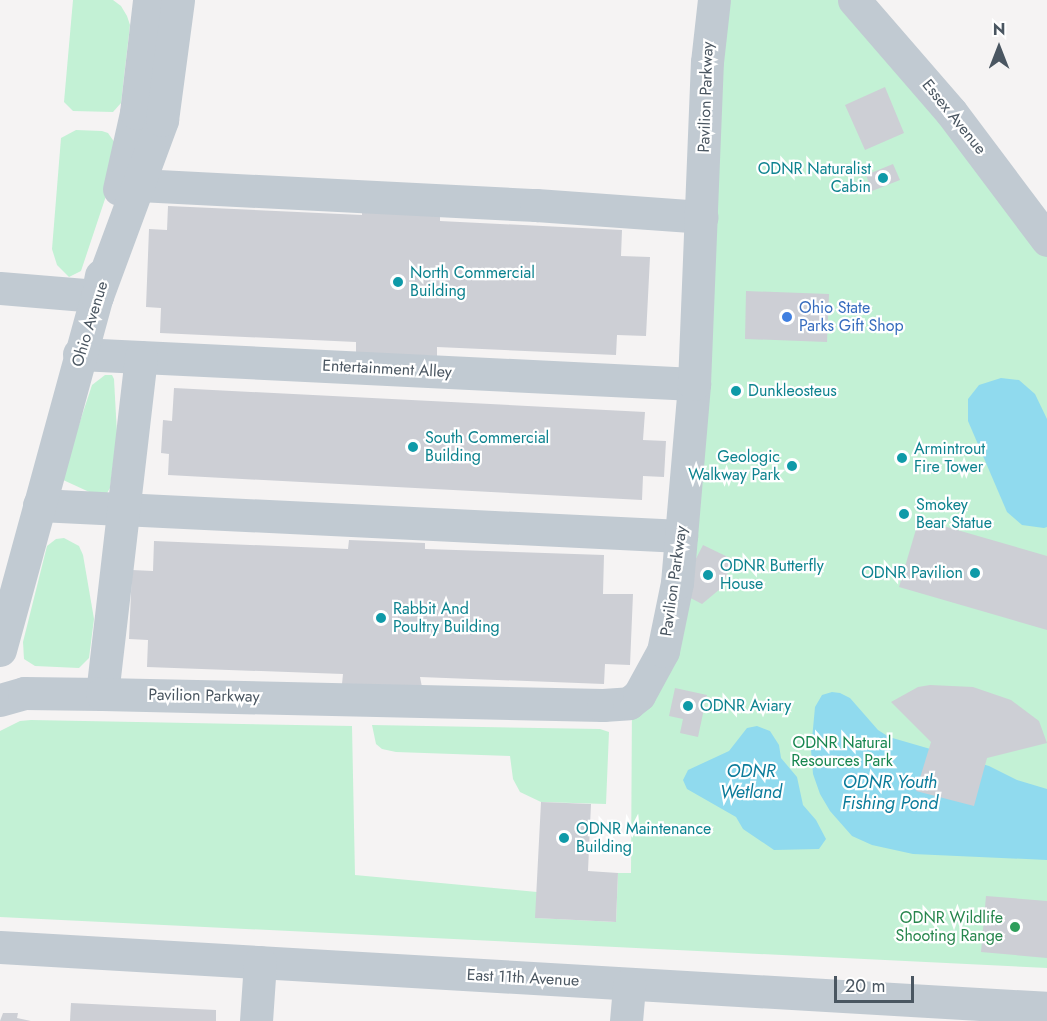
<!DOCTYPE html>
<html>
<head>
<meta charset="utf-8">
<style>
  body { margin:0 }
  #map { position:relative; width:1047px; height:1021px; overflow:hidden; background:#f5f3f3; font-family:Jost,sans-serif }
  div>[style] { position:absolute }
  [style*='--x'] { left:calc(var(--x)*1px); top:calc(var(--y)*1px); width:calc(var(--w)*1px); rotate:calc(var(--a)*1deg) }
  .green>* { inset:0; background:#c3f1d5 }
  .water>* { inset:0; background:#90daee }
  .building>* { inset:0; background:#cdcfd5 }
  .minor>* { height:33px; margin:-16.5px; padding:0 16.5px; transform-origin:16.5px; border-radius:16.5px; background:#c1cad2 }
  .dots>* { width:16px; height:16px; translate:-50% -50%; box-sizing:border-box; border:3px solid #fff; border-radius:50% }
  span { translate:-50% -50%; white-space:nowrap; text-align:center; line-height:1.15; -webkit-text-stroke:4.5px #fff; paint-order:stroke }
  .street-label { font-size:16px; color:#4a5661 }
  .culture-label { font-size:16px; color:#0d838f }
  .right { translate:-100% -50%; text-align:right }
  .left { translate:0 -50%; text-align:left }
  .shop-label { font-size:16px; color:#366cbe }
  .park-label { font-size:16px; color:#17864f }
  .leisure-label { font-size:16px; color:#27864d }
  .water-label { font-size:18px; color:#0c7c9b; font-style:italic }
  .north { position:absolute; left:969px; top:18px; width:60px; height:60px; -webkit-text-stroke:4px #fff; paint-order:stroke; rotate:0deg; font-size:16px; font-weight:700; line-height:24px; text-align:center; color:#4a5661 }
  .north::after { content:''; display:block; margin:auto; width:21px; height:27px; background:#4a5661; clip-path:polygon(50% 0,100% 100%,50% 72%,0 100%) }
  .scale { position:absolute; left:834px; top:976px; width:80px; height:27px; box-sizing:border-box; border:3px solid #4a5661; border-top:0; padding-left:8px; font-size:18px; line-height:21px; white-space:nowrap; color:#4a5661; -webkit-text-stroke:4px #fff; paint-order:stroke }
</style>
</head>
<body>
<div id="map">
  <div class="green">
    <div style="clip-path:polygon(73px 0,113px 0,121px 6px,127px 16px,130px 25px,121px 103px,113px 112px,73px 111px,64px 102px)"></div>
    <div style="clip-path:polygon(714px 0,854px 0,1047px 240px,1047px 968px,0 917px,0 731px,20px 721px,31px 720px,352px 726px,355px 875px,537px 892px,536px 918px,616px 922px,618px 873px,631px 873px,632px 700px,654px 670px)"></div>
    <div style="clip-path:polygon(76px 130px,102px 131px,108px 133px,115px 143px,105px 199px,81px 271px,69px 277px,57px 265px,52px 249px,61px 138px)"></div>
    <div style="clip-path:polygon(105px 375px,112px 375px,114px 379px,117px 434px,110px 488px,107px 493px,98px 496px,61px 479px,92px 385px)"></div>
    <div style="clip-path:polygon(64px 538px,79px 546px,83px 555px,94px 619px,89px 658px,79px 668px,35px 666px,24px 659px,23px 642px,47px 546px,56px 539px)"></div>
    <div style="clip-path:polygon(372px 725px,600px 729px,609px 732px,606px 804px,541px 802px,520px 792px,513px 779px,510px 756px,396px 752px,382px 749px,376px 744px)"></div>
  </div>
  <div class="water">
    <div style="clip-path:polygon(1001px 378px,1019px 380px,1035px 394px,1047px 419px,1047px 527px,1044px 528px,1022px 525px,1007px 512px,968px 421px,968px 399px,979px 385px)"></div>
    <div style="clip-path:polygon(832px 692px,840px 693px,850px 698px,878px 730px,889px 737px,989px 766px,1017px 780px,1047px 789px,1047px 860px,913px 854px,872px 845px,852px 836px,830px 811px,820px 794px,813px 774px,811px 750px,815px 707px,822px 695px)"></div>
    <div style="clip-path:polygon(757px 726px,770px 731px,779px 745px,781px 758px,797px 777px,803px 805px,816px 820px,826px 839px,819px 849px,774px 850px,743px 829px,736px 817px,687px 789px,683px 780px,688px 770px,729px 751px,747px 728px)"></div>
  </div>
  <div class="building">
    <div style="clip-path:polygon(885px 87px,904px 133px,865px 150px,845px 105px)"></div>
    <div style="clip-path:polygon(893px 164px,900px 180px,872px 191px,866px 175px)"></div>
    <div style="clip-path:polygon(168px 206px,362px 215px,362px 208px,440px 211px,440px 221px,622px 230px,621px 256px,650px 257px,646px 336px,617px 335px,616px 355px,437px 347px,437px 356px,356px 353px,356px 342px,160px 333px,161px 308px,146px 307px,149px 229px,167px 230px)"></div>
    <div style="clip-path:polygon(746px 291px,829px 294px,827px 342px,745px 339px)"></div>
    <div style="clip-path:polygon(174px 388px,645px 412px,643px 440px,666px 441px,664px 477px,643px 476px,642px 500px,168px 475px,169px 454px,161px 453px,163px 420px,172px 421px)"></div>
    <div style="clip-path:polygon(919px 519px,1047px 556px,1047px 630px,899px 587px)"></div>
    <div style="clip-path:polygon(349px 540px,425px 543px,425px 549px,604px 555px,603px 594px,633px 594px,630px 665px,605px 664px,604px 684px,420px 677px,422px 687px,342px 684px,343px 674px,147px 667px,148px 640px,129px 639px,132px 570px,153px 571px,154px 541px,348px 549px)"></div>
    <div style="clip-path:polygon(703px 545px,734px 560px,720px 589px,702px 604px,679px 592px)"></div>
    <div style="clip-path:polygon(930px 685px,973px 687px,1011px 700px,1039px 721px,1047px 743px,987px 758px,974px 806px,916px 791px,931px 742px,891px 702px,918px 687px)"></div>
    <div style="clip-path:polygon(675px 688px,707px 695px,698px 737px,680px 733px,683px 719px,669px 716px)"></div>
    <div style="clip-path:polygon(541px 802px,591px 804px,588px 871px,618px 873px,616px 922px,535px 918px)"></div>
    <div style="clip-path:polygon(986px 896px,1047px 901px,1047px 958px,981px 952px)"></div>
    <div style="clip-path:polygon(71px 1003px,216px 1010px,216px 1021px,70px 1021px)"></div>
    <div style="clip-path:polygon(3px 1013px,18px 1013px,17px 1018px,31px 1021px,0 1021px)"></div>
  </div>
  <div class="minor">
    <div style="--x:854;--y:0;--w:148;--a:49.1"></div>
    <div style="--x:951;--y:112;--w:160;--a:53.1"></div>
    <div style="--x:139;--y:185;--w:398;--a:2.9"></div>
    <div style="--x:536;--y:205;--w:166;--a:4.1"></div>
    <div style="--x:119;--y:189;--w:78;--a:-77.4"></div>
    <div style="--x:136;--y:113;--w:114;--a:-83.4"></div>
    <div style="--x:0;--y:288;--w:97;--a:4.7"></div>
    <div style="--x:97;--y:296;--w:21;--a:-79"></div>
    <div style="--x:79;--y:354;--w:616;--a:2.79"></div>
    <div style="--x:39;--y:505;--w:643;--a:2.76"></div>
    <div style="--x:0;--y:650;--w:367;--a:-74.7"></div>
    <div style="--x:97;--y:296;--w:188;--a:-69.7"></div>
    <div style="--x:162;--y:120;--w:121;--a:-82.4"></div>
    <div style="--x:102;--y:694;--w:339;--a:-83.4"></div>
    <div style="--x:0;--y:700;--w:25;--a:-16"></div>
    <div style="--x:24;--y:693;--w:78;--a:0.7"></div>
    <div style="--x:102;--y:694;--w:501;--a:1.26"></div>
    <div style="--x:603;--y:705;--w:26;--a:-4"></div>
    <div style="--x:629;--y:703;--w:13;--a:-39"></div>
    <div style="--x:639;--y:695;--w:50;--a:-61.4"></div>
    <div style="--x:663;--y:651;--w:69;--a:-78.4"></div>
    <div style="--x:677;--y:583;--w:200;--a:-85.1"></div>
    <div style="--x:694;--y:384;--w:322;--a:-87.7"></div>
    <div style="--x:707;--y:62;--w:62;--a:-83.6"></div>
    <div style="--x:0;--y:947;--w:1049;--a:3.33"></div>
    <div style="--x:256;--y:1021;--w:59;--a:-86.1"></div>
    <div style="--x:626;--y:1021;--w:37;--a:-85"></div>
  </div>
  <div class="dots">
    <div style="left:883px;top:178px;background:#0f9aa8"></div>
    <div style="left:398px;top:282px;background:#0f9aa8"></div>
    <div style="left:787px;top:317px;background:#3f7fe0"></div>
    <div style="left:736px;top:391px;background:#0f9aa8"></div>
    <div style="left:413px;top:447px;background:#0f9aa8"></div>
    <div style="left:902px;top:458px;background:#0f9aa8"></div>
    <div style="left:792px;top:466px;background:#0f9aa8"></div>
    <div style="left:904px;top:514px;background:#0f9aa8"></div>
    <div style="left:975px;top:573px;background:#0f9aa8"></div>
    <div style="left:708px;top:575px;background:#0f9aa8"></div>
    <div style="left:381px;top:618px;background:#0f9aa8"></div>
    <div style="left:688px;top:706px;background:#0f9aa8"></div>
    <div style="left:564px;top:838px;background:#0f9aa8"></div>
    <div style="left:1015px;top:927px;background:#2e9e5b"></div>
  </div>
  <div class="street-label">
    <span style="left:706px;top:97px;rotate:-88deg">Pavilion Parkway</span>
    <span style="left:954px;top:117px;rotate:51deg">Essex Avenue</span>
    <span style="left:90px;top:324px;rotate:-73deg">Ohio Avenue</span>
    <span style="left:387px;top:369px;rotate:3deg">Entertainment Alley</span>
    <span style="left:674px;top:581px;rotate:-82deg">Pavilion Parkway</span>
    <span style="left:204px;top:696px;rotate:1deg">Pavilion Parkway</span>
    <span style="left:523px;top:978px;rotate:3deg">East 11th Avenue</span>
  </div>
  <div class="culture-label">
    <span class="right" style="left:871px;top:178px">ODNR Naturalist<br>Cabin</span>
    <span class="left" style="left:410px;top:282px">North Commercial<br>Building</span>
    <span class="left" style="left:748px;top:391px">Dunkleosteus</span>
    <span class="left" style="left:425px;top:447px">South Commercial<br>Building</span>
    <span class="left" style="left:914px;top:458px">Armintrout<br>Fire Tower</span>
    <span class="right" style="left:780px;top:466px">Geologic<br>Walkway Park</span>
    <span class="left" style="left:916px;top:514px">Smokey<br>Bear Statue</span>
    <span class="left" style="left:720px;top:575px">ODNR Butterfly<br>House</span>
    <span class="right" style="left:963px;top:573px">ODNR Pavilion</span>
    <span class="left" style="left:393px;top:618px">Rabbit And<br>Poultry Building</span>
    <span class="left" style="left:700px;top:706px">ODNR Aviary</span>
    <span class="left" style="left:576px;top:838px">ODNR Maintenance<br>Building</span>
  </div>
  <div class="shop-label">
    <span class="left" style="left:799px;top:317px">Ohio State<br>Parks Gift Shop</span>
  </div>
  <div class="park-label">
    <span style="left:842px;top:752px">ODNR Natural<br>Resources Park</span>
  </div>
  <div class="leisure-label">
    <span class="right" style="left:1003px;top:927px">ODNR Wildlife<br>Shooting Range</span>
  </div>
  <div class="water-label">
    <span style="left:751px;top:782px">ODNR<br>Wetland</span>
    <span style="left:890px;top:793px">ODNR Youth<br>Fishing Pond</span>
  </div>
  <div class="north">N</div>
  <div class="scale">20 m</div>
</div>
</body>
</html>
